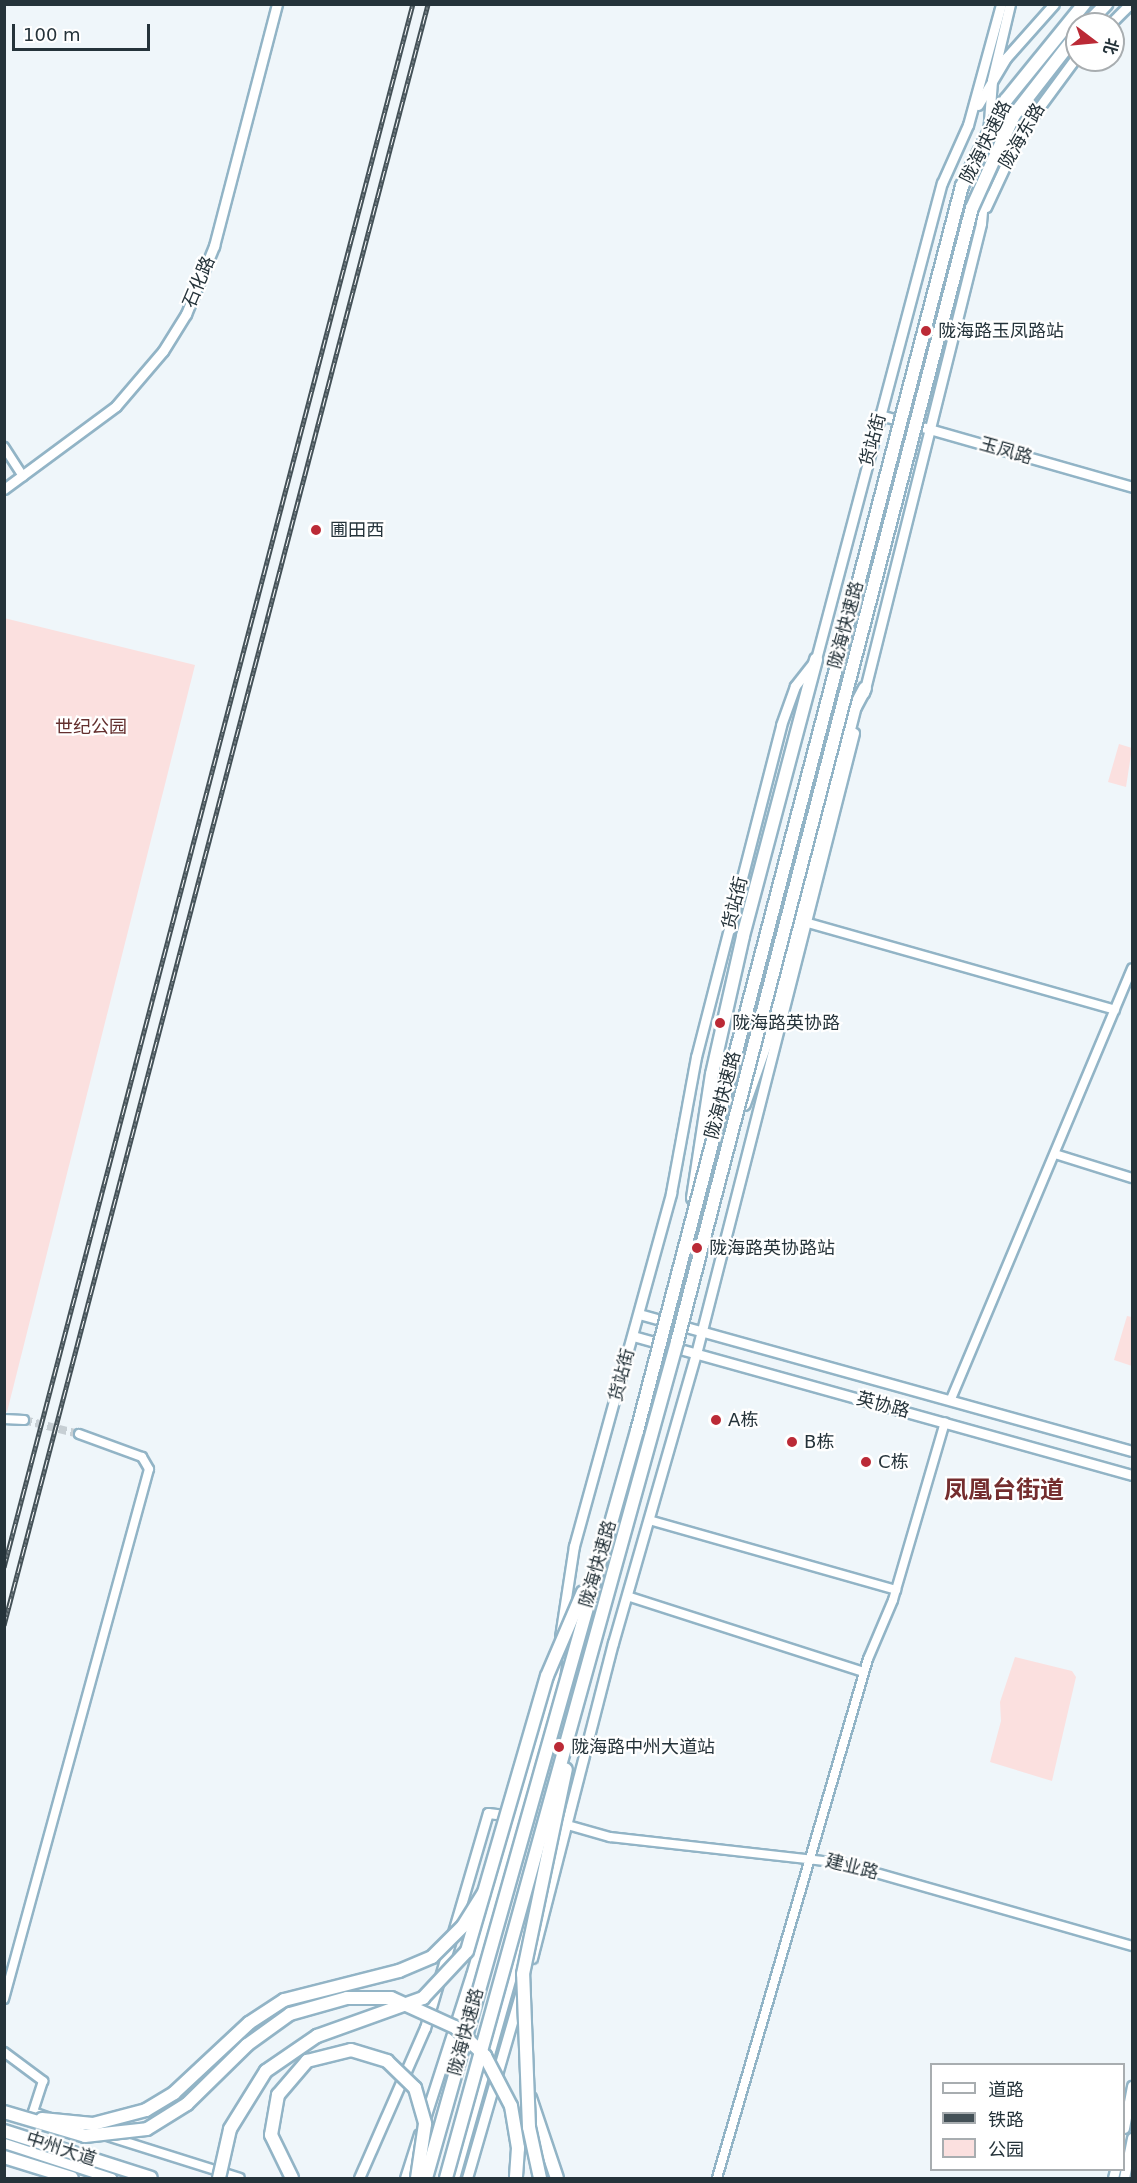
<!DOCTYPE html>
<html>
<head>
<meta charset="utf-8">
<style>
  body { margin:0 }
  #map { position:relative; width:1137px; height:2183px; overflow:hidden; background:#eff6fa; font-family:"DejaVu Sans","Noto Sans SC",sans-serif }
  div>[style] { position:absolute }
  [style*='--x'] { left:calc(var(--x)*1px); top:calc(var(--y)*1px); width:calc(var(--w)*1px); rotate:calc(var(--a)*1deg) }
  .green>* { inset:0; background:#fbe0df }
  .minor-tunnel>* { height:8px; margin-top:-4px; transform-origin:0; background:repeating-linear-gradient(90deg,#c7cfd4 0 8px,transparent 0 12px) }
  .roads { filter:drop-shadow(2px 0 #92b4c6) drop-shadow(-2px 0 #92b4c6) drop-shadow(0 2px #92b4c6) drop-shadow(0 -2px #92b4c6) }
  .minor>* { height:8px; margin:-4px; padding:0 4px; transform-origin:4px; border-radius:4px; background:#fff }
  .tertiary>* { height:9px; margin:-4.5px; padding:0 4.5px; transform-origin:4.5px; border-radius:4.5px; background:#fff }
  .trunk>* { height:12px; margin:-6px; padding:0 6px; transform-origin:6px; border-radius:6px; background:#fff }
  .rail>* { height:5px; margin-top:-2.5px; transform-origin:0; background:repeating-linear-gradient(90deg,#fff 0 9px,#445157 0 18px); box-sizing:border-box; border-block:2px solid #445157 }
  .bridges { filter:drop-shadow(2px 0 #92b4c6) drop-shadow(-2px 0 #92b4c6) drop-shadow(0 2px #92b4c6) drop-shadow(0 -2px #92b4c6) }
  .trunk-bridge>* { height:12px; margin:-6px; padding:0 6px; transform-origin:6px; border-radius:6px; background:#fff }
  .dots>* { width:16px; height:16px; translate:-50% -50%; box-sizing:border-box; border:3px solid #fff; border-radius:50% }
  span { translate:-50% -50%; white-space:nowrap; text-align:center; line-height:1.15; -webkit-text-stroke:4.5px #fff; paint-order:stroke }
  .street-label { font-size:18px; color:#25333a }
  .poi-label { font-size:18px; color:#25333a }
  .left { translate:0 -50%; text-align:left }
  .park-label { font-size:18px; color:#64302f }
  .district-label { font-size:24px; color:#742d2e; font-weight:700 }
  .frame { position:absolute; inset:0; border:6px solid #25333a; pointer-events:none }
  .legend { position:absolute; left:930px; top:2063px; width:195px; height:108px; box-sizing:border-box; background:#fff; border:2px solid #a8adb0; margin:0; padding:8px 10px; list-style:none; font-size:18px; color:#25333a }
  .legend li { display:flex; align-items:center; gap:12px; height:30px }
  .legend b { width:30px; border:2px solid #a8adb0 }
  .north { position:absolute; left:1065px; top:12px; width:60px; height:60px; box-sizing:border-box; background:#fff; border:2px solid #a8adb0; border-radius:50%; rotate:106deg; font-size:16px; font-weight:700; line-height:24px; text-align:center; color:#25333a }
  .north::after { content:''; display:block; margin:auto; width:21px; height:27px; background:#bb2a36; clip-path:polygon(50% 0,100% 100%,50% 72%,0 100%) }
  .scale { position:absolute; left:12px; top:24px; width:138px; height:27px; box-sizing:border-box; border:3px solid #25333a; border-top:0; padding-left:8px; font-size:18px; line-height:21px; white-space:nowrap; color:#25333a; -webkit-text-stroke:4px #fff; paint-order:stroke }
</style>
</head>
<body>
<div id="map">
  <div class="green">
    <div style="clip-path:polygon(4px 618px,195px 665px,7px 1412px,4px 1411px)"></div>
    <div style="clip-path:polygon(1119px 744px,1132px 748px,1126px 787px,1108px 782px)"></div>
    <div style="clip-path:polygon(1127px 1316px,1132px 1317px,1132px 1366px,1114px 1360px)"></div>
    <div style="clip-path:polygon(1015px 1657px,1072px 1671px,1076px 1677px,1052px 1781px,990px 1762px,1001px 1721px,1000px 1702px)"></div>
  </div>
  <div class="minor-tunnel">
    <div style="--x:24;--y:1420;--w:57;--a:14.3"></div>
  </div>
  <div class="roads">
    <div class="minor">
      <div style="--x:4;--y:447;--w:35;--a:57"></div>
      <div style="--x:808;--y:923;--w:319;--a:15.8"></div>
      <div style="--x:1055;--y:1154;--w:81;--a:17.3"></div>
      <div style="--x:951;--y:1399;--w:467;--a:-67.2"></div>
      <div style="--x:4;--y:1419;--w:20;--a:3"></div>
      <div style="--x:649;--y:1520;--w:257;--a:15.8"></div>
      <div style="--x:627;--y:1596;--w:249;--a:17.8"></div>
      <div style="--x:564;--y:1824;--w:48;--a:15.8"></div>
      <div style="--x:610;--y:1837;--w:232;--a:6.4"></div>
      <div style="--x:841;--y:1863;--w:303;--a:15.9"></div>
      <div style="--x:4;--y:1999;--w:549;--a:-74.7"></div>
      <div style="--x:149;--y:1469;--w:14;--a:-120"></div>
      <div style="--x:142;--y:1457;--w:67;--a:-159.9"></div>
      <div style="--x:4;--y:2052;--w:49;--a:36.6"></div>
      <div style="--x:43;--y:2081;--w:33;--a:108"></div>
      <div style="--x:33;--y:2112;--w:15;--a:20"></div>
      <div style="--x:107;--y:2136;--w:139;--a:17.5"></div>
      <div style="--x:717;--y:2178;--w:541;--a:-73.78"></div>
      <div style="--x:868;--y:1659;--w:64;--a:-67"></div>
      <div style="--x:893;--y:1600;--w:185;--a:-73.7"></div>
    </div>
    <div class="tertiary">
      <div style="--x:1110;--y:24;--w:28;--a:-45"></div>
      <div style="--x:978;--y:105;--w:55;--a:-59.2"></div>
      <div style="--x:1006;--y:58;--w:72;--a:-48.4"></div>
      <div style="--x:985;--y:174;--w:94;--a:-85.7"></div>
      <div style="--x:992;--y:80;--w:78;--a:-76.7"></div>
      <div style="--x:986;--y:207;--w:83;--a:-65"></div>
      <div style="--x:1021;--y:132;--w:94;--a:-53.6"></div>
      <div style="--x:880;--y:415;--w:262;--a:15.9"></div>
      <div style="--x:4;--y:489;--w:139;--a:-36.5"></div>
      <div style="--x:116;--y:406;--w:72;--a:-49.5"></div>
      <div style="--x:163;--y:351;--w:44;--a:-58.1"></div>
      <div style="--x:186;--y:314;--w:74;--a:-67.6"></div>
      <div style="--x:214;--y:246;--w:250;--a:-75.4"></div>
      <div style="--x:864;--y:693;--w:484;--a:-76"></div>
      <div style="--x:981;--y:223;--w:36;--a:-85"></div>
      <div style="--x:639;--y:1314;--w:512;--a:15.53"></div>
      <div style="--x:633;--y:1336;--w:518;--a:15.57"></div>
      <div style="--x:560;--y:1637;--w:92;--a:-81.3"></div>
      <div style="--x:574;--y:1546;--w:366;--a:-74.6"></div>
      <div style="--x:671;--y:1193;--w:138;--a:-79.6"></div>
      <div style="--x:696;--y:1057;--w:343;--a:-75.6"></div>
      <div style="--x:781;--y:725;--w:41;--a:-70.3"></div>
      <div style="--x:795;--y:686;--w:34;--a:-52"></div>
      <div style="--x:816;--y:659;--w:492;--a:-75.2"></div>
      <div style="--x:942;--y:183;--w:64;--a:-65.9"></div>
      <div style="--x:968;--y:125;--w:125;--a:-74.7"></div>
      <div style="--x:532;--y:1958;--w:325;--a:-75.6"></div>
      <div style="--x:613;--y:1643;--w:301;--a:-74"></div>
      <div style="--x:696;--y:1354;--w:641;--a:-75.73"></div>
      <div style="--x:424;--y:2121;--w:153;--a:-72.2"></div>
      <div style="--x:471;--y:1975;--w:288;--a:-73.9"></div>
      <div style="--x:551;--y:1698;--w:36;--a:-82"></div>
      <div style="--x:1124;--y:2128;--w:43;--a:-79.2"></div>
      <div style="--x:4;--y:2143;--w:113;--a:18.1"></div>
      <div style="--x:359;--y:2178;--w:164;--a:-66.3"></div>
      <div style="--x:425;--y:2028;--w:224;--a:-73.7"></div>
      <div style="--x:488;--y:1813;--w:23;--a:7"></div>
      <div style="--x:405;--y:2178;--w:46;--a:-72.3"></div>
      <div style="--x:454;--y:2178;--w:293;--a:-74.2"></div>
      <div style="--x:467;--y:2178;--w:195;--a:-73.9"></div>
      <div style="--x:1113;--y:2178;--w:8;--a:-76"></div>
      <div style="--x:1124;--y:2178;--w:41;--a:-78.7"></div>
    </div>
    <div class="trunk">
      <div style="--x:1087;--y:24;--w:28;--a:-46"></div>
      <div style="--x:744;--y:1104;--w:102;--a:-70.5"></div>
      <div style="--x:778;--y:1008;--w:311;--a:-75.7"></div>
      <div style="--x:855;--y:707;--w:21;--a:-62"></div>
      <div style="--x:693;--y:1198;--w:125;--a:-81.3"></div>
      <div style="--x:712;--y:1074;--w:141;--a:-77.3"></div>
      <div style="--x:743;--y:936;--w:286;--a:-75.2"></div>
      <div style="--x:530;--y:2098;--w:84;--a:71.4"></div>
      <div style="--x:4;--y:2131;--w:154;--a:17.7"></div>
      <div style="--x:4;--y:2157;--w:71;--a:17.2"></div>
    </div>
  </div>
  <div class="rail">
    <div style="--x:4;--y:1567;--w:1616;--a:-75.34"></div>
    <div style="--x:4;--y:1625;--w:1676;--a:-75.34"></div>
  </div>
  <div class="bridges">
    <div class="trunk-bridge">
      <div style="--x:4;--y:2112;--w:84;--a:16.5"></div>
      <div style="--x:85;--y:2136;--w:62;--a:-6.4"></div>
      <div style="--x:147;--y:2129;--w:47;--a:-32"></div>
      <div style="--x:187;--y:2104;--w:84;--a:-44.5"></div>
      <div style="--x:247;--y:2045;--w:53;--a:-35.8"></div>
      <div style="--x:290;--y:2014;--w:59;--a:-15.7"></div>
      <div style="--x:347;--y:1998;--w:44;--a:0"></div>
      <div style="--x:391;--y:1998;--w:70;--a:24.4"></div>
      <div style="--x:455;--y:2027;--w:42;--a:44"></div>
      <div style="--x:485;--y:2056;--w:56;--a:62.5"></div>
      <div style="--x:511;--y:2106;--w:43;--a:80.5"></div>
      <div style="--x:518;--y:2148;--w:30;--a:94"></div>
      <div style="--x:42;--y:2119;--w:51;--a:5.6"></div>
      <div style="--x:93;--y:2124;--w:55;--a:-14.8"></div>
      <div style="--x:146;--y:2110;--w:33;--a:-31"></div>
      <div style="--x:174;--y:2093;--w:103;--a:-43"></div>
      <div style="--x:249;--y:2023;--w:42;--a:-33.3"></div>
      <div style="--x:284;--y:2000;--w:119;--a:-14.2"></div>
      <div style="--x:399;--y:1971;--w:36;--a:-23"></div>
      <div style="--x:432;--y:1957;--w:44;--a:-45"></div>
      <div style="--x:463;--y:1926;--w:38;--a:-58"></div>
      <div style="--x:219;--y:2178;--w:50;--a:-77.3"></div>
      <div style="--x:230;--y:2129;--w:68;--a:-58.2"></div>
      <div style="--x:266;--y:2071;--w:62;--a:-34.5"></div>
      <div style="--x:317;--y:2036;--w:113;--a:-19.7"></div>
      <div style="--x:423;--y:1998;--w:64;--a:-46.9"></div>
      <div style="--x:467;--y:1951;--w:286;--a:-73.8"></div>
      <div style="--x:547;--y:1676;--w:91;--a:-66.8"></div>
      <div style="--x:292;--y:2178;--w:48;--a:-116"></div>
      <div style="--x:271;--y:2135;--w:41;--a:-80.1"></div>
      <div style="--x:278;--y:2095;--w:45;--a:-49.5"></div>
      <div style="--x:307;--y:2061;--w:45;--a:-14"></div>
      <div style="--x:351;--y:2050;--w:38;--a:17"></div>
      <div style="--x:387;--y:2061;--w:39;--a:44"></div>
      <div style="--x:415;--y:2088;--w:37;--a:74"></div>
      <div style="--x:425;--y:2124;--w:55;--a:98.4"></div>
      <div style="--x:426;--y:2178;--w:776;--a:-74.23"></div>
      <div style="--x:637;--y:1431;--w:1287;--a:-75.37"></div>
      <div style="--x:962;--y:186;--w:97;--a:-62.9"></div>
      <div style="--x:1006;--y:100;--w:124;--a:-50.9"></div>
      <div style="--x:446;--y:2178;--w:867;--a:-74.55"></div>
      <div style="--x:677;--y:1342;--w:1172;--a:-75.42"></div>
      <div style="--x:972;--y:208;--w:102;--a:-65.7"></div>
      <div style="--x:1014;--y:115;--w:103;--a:-52.1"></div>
      <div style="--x:540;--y:2178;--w:52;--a:-102.2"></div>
      <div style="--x:529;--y:2127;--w:153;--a:-92.2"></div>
      <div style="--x:523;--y:1974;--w:209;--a:-78.2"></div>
    </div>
  </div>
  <div class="dots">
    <div style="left:926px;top:331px;background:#bb2a36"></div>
    <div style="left:316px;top:530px;background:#bb2a36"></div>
    <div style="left:720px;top:1023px;background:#bb2a36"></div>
    <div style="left:697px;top:1248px;background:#bb2a36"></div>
    <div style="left:716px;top:1420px;background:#bb2a36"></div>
    <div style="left:792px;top:1442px;background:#bb2a36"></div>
    <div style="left:866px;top:1462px;background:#bb2a36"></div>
    <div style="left:559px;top:1747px;background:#bb2a36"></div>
  </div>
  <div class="street-label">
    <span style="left:1022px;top:136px;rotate:-60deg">陇海东路</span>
    <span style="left:986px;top:142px;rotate:-63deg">陇海快速路</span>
    <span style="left:199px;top:282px;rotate:-67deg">石化路</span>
    <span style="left:873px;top:440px;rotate:-75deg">货站街</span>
    <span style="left:1006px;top:451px;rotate:16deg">玉凤路</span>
    <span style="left:846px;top:625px;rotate:-75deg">陇海快速路</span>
    <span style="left:735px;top:903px;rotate:-76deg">货站街</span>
    <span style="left:723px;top:1095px;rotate:-75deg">陇海快速路</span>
    <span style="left:622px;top:1375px;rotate:-75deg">货站街</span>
    <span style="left:883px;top:1405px;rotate:15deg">英协路</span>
    <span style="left:598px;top:1564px;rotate:-74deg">陇海快速路</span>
    <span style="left:852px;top:1867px;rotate:14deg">建业路</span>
    <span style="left:466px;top:2032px;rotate:-75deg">陇海快速路</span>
    <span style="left:61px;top:2149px;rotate:18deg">中州大道</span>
  </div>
  <div class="poi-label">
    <span class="left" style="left:938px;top:331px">陇海路玉凤路站</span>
    <span class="left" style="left:330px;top:530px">圃田西</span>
    <span class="left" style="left:732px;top:1023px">陇海路英协路</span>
    <span class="left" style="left:709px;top:1248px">陇海路英协路站</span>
    <span class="left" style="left:728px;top:1420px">A栋</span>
    <span class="left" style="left:804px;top:1442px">B栋</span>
    <span class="left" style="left:878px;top:1462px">C栋</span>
    <span class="left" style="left:571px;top:1747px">陇海路中州大道站</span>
  </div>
  <div class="park-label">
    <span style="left:91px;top:727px">世纪公园</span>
  </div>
  <div class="district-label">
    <span style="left:1004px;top:1491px">凤凰台街道</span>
  </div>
  <div class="frame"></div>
  <ul class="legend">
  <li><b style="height:8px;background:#fff"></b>道路</li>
  <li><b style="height:8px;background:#445157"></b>铁路</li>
  <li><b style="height:16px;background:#fbe0df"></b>公园</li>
  </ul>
  <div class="north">北</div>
  <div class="scale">100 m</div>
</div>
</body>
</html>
